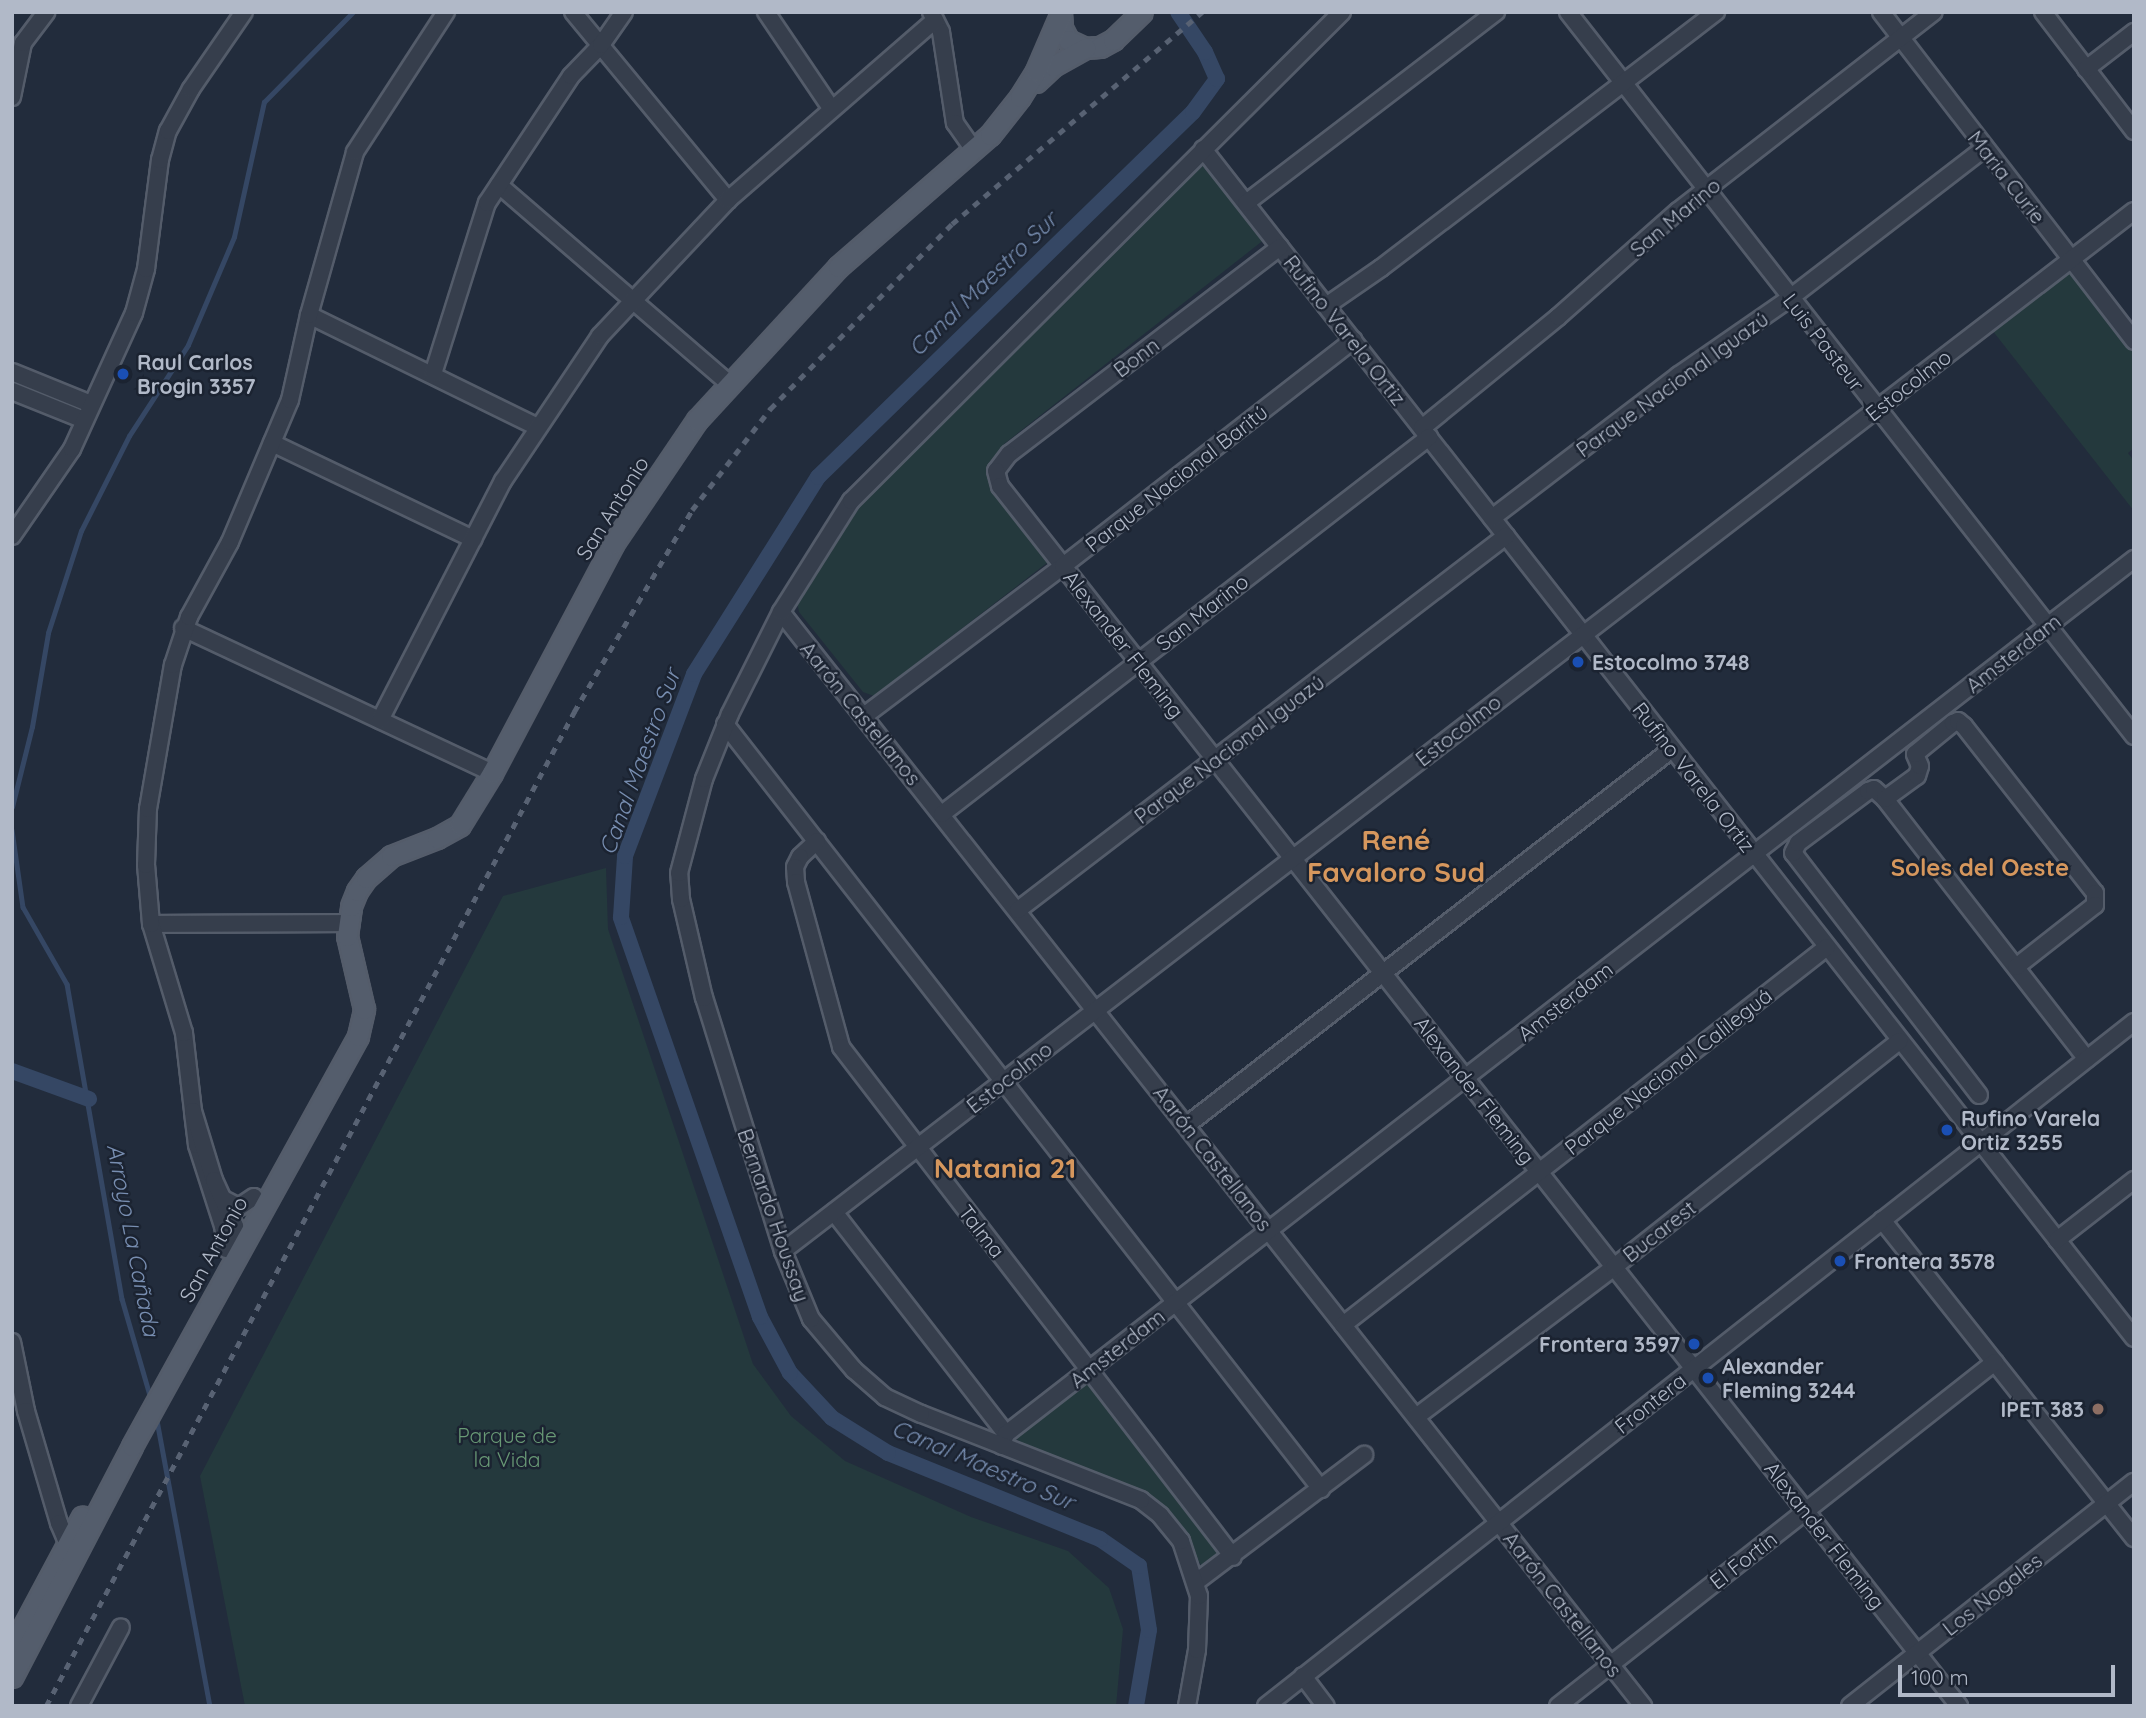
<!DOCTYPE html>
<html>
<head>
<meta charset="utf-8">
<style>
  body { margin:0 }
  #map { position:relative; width:2146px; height:1718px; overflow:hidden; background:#222c3c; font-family:Quicksand,sans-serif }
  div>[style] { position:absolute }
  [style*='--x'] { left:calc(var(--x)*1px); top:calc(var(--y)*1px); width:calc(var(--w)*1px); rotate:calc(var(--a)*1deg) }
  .green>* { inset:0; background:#24393d }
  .stream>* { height:4.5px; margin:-2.25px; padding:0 2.25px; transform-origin:2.25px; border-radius:2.25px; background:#354764 }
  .canal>* { height:16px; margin:-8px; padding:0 8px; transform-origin:8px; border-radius:8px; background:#354764 }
  .roads { filter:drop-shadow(2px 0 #545c6a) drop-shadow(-2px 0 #545c6a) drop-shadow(0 2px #545c6a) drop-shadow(0 -2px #545c6a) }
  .minor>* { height:16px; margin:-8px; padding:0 8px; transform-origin:8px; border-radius:8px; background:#363e4c }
  .major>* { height:19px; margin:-9.5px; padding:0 9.5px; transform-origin:9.5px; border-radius:9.5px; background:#545d6c }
  .rail>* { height:4.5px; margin-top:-2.25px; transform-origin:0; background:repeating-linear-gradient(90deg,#586273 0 7px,transparent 0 14px) }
  .dots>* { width:19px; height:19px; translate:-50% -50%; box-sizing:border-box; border:4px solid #1b2331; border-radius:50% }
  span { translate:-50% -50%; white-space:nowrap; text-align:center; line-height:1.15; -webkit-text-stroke:5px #1b2331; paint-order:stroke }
  .street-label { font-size:21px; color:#b1b9c8 }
  .poi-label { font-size:21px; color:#b1b9c8; font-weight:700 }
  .left { translate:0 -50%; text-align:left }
  .right { translate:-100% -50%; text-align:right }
  .park-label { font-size:21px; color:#689975 }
  .water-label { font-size:23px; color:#788eb1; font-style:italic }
  .quarter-label { font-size:24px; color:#d6975d; font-weight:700 }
  .district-label { font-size:28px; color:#d6975d; font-weight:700 }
  .frame { position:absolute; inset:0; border:14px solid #b1b9c8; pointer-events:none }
  .scale { position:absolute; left:1898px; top:1665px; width:217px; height:32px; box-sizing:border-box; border:4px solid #b1b9c8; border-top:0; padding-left:9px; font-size:21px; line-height:24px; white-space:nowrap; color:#b1b9c8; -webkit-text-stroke:5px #1b2331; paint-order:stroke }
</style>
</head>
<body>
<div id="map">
  <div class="green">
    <div style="clip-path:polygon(1206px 166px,1265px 239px,1004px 444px,995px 464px,1052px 559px,874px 696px,863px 692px,799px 612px,796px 596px,855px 505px,1196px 167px)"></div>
    <div style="clip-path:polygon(2071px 274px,2079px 278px,2134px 349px,2134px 448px,2128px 453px,2134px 461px,2134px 511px,1992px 330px,2061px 276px)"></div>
    <div style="clip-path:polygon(606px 868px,608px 929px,753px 1364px,791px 1416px,845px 1461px,971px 1517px,1068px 1551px,1109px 1588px,1123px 1629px,1116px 1706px,245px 1706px,200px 1476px,503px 896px)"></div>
    <div style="clip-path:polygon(1084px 1380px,1224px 1552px,1204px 1569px,1163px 1510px,1141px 1493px,1022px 1443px,1014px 1437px)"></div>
  </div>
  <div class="stream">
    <div style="--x:12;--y:807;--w:82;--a:-76"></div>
    <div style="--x:32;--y:727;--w:95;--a:-80.3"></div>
    <div style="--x:48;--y:633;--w:107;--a:-72.1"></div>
    <div style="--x:81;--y:531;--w:106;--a:-63.2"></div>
    <div style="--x:129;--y:436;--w:108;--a:-57"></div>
    <div style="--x:188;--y:345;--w:117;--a:-66.9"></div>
    <div style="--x:234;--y:237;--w:138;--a:-77.5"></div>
    <div style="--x:264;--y:102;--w:127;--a:-45.3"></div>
    <div style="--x:12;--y:830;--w:78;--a:81.9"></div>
    <div style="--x:23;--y:907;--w:89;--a:60.3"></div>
    <div style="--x:67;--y:984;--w:320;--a:80.1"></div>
    <div style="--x:122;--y:1299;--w:104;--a:73.8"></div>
    <div style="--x:156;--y:1415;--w:296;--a:79.5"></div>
  </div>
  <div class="canal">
    <div style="--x:12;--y:1071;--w:82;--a:20"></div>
    <div style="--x:1136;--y:1706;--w:77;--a:-80.3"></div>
    <div style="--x:1149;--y:1630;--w:65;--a:-98.9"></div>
    <div style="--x:1139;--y:1566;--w:47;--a:-145.3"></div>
    <div style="--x:1100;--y:1539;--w:229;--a:-157.9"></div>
    <div style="--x:888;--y:1453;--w:66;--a:-148"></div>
    <div style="--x:832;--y:1418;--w:62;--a:-133"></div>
    <div style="--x:790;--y:1373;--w:64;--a:-118.2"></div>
    <div style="--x:760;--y:1317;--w:423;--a:-109.2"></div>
    <div style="--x:621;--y:917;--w:61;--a:-86.2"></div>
    <div style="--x:625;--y:856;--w:195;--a:-69.2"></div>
    <div style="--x:694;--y:674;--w:233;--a:-57.8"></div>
    <div style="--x:818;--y:477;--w:523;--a:-44.23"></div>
    <div style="--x:1193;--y:112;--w:41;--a:-54"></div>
    <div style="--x:1217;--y:79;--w:30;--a:-114"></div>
    <div style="--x:1205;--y:52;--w:48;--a:-124"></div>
  </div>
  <div class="roads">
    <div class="minor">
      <div style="--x:573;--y:12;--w:244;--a:50.5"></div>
      <div style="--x:766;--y:12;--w:116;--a:55.9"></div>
      <div style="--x:931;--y:12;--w:22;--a:63"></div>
      <div style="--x:941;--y:32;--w:92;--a:81.3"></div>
      <div style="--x:955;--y:123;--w:33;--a:55"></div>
      <div style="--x:1568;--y:12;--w:919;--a:51.98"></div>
      <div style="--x:1881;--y:12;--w:415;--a:52.4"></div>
      <div style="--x:2043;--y:12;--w:150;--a:52.6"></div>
      <div style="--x:2086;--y:69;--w:61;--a:-37.6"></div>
      <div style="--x:12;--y:97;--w:55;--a:-78.5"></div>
      <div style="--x:23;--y:43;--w:39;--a:-53"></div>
      <div style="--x:1203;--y:149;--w:1510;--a:51.94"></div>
      <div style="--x:499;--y:185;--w:303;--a:40.8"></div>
      <div style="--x:1246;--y:203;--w:315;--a:-37.4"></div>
      <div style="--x:1280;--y:247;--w:341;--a:142.6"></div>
      <div style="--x:1009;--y:454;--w:21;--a:127"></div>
      <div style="--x:996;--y:471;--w:16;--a:75"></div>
      <div style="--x:1000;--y:486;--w:1552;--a:51.83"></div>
      <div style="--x:1326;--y:306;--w:67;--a:-34.6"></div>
      <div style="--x:1381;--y:268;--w:422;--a:-37.4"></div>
      <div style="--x:309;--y:315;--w:255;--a:26.1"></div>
      <div style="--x:12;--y:372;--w:85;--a:22.1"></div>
      <div style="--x:433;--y:374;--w:179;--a:-72.5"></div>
      <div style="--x:487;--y:203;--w:152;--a:-56.5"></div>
      <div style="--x:571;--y:76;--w:43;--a:-45.9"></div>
      <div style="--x:601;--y:45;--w:40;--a:-55.1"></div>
      <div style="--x:12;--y:391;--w:78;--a:21.9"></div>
      <div style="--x:1422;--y:428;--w:176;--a:-39.2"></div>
      <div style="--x:1558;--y:317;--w:160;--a:-41.5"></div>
      <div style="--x:1678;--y:211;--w:324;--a:-37.9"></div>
      <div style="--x:272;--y:443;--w:223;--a:25.5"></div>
      <div style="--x:1492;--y:518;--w:235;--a:-37.4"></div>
      <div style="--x:1679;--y:375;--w:135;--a:-34.7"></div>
      <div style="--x:1790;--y:298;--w:246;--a:-37.6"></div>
      <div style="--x:12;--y:536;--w:106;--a:-55.4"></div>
      <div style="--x:72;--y:449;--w:149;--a:-65.5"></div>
      <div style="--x:134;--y:313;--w:46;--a:-74.7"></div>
      <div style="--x:146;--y:269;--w:110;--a:-82.7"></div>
      <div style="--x:160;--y:160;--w:30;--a:-75"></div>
      <div style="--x:168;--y:131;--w:48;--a:-61.3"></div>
      <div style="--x:191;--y:89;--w:93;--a:-55.5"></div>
      <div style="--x:781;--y:612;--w:1393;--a:51.76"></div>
      <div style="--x:183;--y:628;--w:341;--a:25.1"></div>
      <div style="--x:864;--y:716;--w:249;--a:-37"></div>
      <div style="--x:1063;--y:566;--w:368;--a:-37.9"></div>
      <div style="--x:380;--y:720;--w:269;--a:-62.8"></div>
      <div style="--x:503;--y:481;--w:174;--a:-56.2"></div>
      <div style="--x:600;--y:336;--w:187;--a:-46.7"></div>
      <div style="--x:728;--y:200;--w:274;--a:-41"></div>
      <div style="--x:725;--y:724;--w:970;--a:52.08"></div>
      <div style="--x:1885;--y:799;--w:329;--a:52.2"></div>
      <div style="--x:942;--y:814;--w:616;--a:-37.74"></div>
      <div style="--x:817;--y:841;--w:23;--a:137"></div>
      <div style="--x:800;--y:857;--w:11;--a:117"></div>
      <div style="--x:795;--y:867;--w:15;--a:86"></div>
      <div style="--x:796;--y:882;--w:171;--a:74.7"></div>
      <div style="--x:841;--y:1047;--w:643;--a:52.45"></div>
      <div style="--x:1018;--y:910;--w:615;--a:-37.47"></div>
      <div style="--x:151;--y:924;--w:197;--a:-0.3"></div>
      <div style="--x:1979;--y:1095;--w:305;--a:-127.5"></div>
      <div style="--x:1793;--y:853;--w:11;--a:-63"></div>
      <div style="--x:1798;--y:843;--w:87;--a:-36.6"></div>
      <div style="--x:1868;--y:791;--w:6;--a:-18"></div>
      <div style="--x:1874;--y:789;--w:15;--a:42"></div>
      <div style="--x:1885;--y:799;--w:39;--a:-36"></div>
      <div style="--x:1917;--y:776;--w:10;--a:-73"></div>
      <div style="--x:1920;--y:766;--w:13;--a:-113"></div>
      <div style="--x:1915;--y:754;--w:49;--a:-39.2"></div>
      <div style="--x:1953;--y:723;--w:5;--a:-22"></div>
      <div style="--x:1958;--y:721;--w:8;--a:40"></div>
      <div style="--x:1964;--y:726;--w:212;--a:51.9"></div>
      <div style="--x:2095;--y:893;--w:12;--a:90"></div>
      <div style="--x:2095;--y:905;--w:100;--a:141.9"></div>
      <div style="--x:193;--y:1111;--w:79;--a:-96.6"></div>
      <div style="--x:184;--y:1033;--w:114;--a:-106.8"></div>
      <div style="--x:151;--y:924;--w:59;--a:-94.8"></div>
      <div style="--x:146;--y:865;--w:56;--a:-88"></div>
      <div style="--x:148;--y:809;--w:146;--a:-80.2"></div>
      <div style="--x:173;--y:665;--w:51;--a:-71.6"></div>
      <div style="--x:189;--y:617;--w:85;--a:-61.3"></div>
      <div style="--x:230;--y:542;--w:154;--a:-67.1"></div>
      <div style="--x:290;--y:400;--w:87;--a:-77.4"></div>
      <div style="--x:309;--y:315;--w:169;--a:-74.2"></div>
      <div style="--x:355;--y:152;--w:167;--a:-57"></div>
      <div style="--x:1187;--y:1125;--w:614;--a:-37.78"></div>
      <div style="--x:223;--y:1199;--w:18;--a:27"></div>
      <div style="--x:239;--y:1207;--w:18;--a:-34"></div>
      <div style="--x:834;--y:1212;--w:281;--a:52.2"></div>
      <div style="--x:1882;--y:1220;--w:406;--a:51.6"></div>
      <div style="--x:2057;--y:1240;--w:98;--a:-37.9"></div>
      <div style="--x:226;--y:1249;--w:23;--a:-97"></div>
      <div style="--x:223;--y:1226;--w:85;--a:-107.8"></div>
      <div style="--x:197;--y:1145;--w:34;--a:-97"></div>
      <div style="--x:193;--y:1111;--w:72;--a:73.1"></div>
      <div style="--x:214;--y:1180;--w:51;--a:65.5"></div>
      <div style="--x:235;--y:1226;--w:25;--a:83"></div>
      <div style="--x:783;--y:1251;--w:1705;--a:-37.59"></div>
      <div style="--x:1343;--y:1325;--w:614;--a:-37.99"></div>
      <div style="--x:12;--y:1342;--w:70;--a:78.5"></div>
      <div style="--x:26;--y:1411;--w:117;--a:73.6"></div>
      <div style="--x:59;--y:1523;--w:15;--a:67"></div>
      <div style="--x:65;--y:1537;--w:13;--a:42"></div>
      <div style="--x:1416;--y:1417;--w:248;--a:-37.1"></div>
      <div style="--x:1614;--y:1267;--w:364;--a:-38.4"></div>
      <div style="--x:1002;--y:1446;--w:13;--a:-72"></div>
      <div style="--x:1006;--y:1434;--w:1428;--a:-37.8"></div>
      <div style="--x:1196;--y:1582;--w:211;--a:-37.1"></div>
      <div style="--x:1303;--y:1676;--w:38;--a:53"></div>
      <div style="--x:79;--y:1706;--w:89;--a:-62"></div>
      <div style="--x:1187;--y:1706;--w:57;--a:-79.9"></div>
      <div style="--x:1197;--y:1650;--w:54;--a:-87.9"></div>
      <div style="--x:1199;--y:1596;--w:58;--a:-108.1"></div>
      <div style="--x:1181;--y:1541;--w:33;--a:-129"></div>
      <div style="--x:1160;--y:1515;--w:24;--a:-142"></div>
      <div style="--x:1141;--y:1500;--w:236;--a:-158.6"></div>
      <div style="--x:921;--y:1414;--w:40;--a:-155"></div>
      <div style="--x:885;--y:1397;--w:41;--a:-138.9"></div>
      <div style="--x:854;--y:1370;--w:67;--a:-130.1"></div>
      <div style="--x:811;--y:1319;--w:74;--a:-112.4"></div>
      <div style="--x:783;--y:1251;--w:265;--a:-107.3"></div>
      <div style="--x:704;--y:998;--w:102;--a:-103.1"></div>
      <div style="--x:681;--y:899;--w:26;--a:-94"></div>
      <div style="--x:679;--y:873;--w:97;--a:-75.1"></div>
      <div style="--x:704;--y:779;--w:70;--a:-68.2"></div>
      <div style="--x:730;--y:714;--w:114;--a:-63.4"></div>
      <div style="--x:781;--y:612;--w:131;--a:-57.8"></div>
      <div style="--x:851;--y:501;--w:693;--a:-44.88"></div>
      <div style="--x:1266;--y:1706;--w:1105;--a:-38.24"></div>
      <div style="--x:1558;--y:1706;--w:556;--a:-38.21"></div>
      <div style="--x:1850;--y:1706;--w:362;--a:-38.3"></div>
    </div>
    <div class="major">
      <div style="--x:1061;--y:13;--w:15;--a:86"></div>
      <div style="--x:1062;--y:28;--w:13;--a:63"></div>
      <div style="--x:1068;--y:40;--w:19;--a:25"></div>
      <div style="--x:1085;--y:48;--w:15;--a:-4"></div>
      <div style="--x:1100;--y:47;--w:15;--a:-28"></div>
      <div style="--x:1113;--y:40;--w:40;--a:-44"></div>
      <div style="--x:1036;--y:82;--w:23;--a:-43"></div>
      <div style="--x:1053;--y:66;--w:37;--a:-29"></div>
      <div style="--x:12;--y:1648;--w:149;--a:-61.9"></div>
      <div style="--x:12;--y:1677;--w:260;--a:-62.5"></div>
      <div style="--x:132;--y:1446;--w:468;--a:-61.1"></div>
      <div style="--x:358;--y:1036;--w:28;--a:-77"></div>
      <div style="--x:364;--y:1009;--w:75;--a:-103.1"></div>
      <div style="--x:347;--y:936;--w:30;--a:-82"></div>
      <div style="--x:351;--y:906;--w:16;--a:-68"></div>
      <div style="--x:357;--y:891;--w:16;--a:-55"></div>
      <div style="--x:366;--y:878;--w:33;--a:-41"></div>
      <div style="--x:391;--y:856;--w:49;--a:-21.4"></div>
      <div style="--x:437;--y:838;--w:26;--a:-29"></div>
      <div style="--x:460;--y:825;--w:61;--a:-58.4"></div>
      <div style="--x:492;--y:773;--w:259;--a:-62.1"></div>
      <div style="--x:613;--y:544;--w:150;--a:-55.9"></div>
      <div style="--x:697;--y:420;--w:208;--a:-47.3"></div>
      <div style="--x:838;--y:267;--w:201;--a:-41"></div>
      <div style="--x:990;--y:135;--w:48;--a:-51.7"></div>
      <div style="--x:1020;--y:97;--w:31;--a:-58"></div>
      <div style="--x:1036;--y:71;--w:63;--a:-66.7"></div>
    </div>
  </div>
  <div class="rail">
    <div style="--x:46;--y:1706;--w:1126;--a:-62.02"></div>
    <div style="--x:574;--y:712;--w:234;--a:-59.7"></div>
    <div style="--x:692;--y:510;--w:128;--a:-52.3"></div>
    <div style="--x:770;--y:409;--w:260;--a:-45.5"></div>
    <div style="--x:952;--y:224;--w:328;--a:-40.3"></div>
  </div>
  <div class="dots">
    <div style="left:123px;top:374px;background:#1a4fb4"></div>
    <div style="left:1578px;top:662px;background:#1a4fb4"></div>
    <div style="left:1947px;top:1130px;background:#1a4fb4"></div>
    <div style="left:1840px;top:1261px;background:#1a4fb4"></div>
    <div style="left:1694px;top:1344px;background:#1a4fb4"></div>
    <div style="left:1708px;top:1378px;background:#1a4fb4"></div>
    <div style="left:2098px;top:1409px;background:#8d6e63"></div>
  </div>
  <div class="street-label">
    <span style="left:2007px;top:177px;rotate:52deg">Maria Curie</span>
    <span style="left:1675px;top:217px;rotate:-40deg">San Marino</span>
    <span style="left:1345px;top:330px;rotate:52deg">Rufino Varela Ortiz</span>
    <span style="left:1824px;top:342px;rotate:52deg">Luis Pasteur</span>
    <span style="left:1136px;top:357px;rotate:-37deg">Bonn</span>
    <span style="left:1672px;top:384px;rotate:-36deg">Parque Nacional Iguazú</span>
    <span style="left:1908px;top:385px;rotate:-38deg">Estocolmo</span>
    <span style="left:1176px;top:478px;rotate:-38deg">Parque Nacional Baritú</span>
    <span style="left:612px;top:508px;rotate:-58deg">San Antonio</span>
    <span style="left:1202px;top:612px;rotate:-38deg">San Marino</span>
    <span style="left:1124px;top:644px;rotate:52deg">Alexander Fleming</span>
    <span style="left:2013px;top:653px;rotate:-38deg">Amsterdam</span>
    <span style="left:861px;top:713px;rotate:51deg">Aarón Castellanos</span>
    <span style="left:1458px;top:730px;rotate:-38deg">Estocolmo</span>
    <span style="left:1229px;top:749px;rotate:-37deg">Parque Nacional Iguazú</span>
    <span style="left:1694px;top:777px;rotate:52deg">Rufino Varela Ortiz</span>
    <span style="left:1565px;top:1001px;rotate:-38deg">Amsterdam</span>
    <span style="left:1668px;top:1071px;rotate:-38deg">Parque Nacional Calileguá</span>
    <span style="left:1009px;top:1077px;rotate:-38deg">Estocolmo</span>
    <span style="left:1475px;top:1090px;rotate:52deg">Alexander Fleming</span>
    <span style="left:1213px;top:1158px;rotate:52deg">Aarón Castellanos</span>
    <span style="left:774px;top:1215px;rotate:71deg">Bernardo Houssay</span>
    <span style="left:982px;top:1231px;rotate:52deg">Talma</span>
    <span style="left:1659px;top:1231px;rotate:-38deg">Bucarest</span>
    <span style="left:213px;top:1249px;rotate:-61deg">San Antonio</span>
    <span style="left:1117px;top:1348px;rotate:-38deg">Amsterdam</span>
    <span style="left:1650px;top:1403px;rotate:-38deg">Frontera</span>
    <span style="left:1825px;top:1535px;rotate:52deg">Alexander Fleming</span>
    <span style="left:1743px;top:1560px;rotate:-38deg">El Fortín</span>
    <span style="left:1992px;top:1594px;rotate:-38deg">Los Nogales</span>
    <span style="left:1563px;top:1604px;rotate:52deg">Aarón Castellanos</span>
  </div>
  <div class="poi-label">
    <span class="left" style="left:137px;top:374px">Raul Carlos<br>Brogin 3357</span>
    <span class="left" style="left:1592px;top:662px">Estocolmo 3748</span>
    <span class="left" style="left:1961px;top:1130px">Rufino Varela<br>Ortiz 3255</span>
    <span class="left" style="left:1854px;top:1261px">Frontera 3578</span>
    <span class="right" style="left:1680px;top:1344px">Frontera 3597</span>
    <span class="left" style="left:1722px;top:1378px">Alexander<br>Fleming 3244</span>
    <span class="right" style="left:2084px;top:1409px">IPET 383</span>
  </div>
  <div class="park-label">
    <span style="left:507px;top:1447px">Parque de<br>la Vida</span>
  </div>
  <div class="water-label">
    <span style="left:983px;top:284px;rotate:-44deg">Canal Maestro Sur</span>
    <span style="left:640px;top:762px;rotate:-70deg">Canal Maestro Sur</span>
    <span style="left:133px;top:1240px;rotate:79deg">Arroyo La Cañada</span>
    <span style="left:983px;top:1465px;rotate:23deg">Canal Maestro Sur</span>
  </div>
  <div class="quarter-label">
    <span style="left:1980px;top:868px">Soles del Oeste</span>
  </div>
  <div class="district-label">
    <span style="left:1396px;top:856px">René<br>Favaloro Sud</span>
    <span style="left:1005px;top:1168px">Natania 21</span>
  </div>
  <div class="frame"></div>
  <div class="scale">100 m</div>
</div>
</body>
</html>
